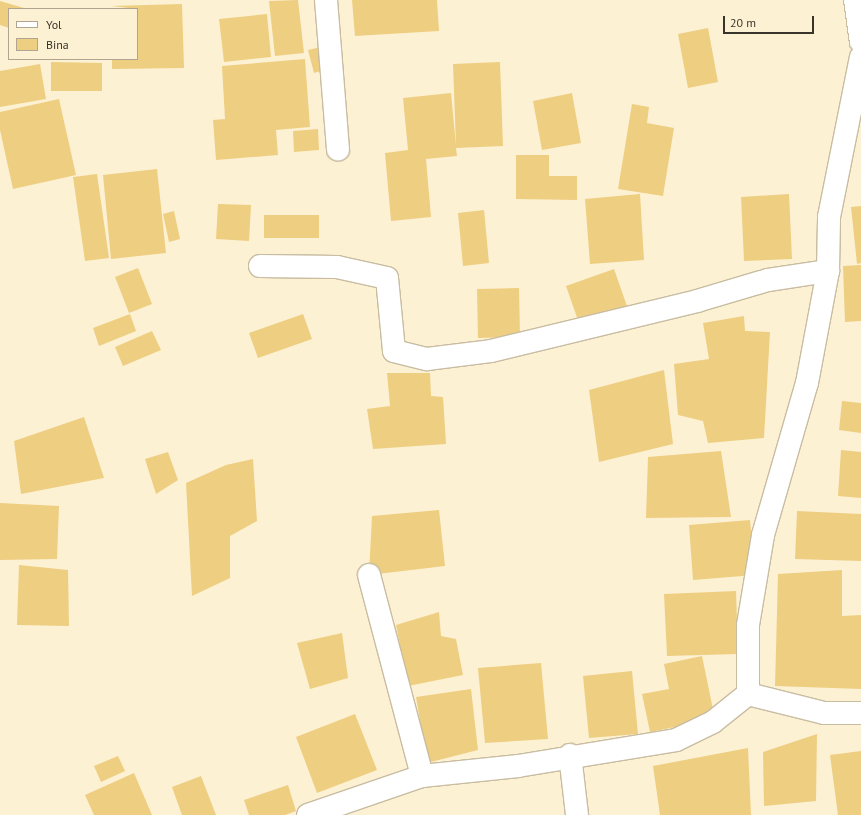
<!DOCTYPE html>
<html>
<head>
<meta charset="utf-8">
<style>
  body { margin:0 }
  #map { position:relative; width:861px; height:815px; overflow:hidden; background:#fdf1d4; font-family:"PT Sans",sans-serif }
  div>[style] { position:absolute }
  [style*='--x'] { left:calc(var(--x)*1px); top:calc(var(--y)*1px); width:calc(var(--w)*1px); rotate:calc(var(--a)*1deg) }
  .building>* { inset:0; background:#eece81 }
  .roads { filter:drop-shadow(1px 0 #c8bca1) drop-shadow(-1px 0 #c8bca1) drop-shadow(0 1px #c8bca1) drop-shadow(0 -1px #c8bca1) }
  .minor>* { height:22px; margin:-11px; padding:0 11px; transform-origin:11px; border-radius:11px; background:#fff }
  .major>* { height:22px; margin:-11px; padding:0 11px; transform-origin:11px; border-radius:11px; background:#fff }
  span { translate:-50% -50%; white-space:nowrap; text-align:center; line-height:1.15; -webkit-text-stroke:4px #fdf1d4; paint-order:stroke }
  .legend { position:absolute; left:8px; top:8px; width:130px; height:52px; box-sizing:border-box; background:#fdf1d4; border:1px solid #afa590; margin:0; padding:5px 7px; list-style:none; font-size:12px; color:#393429 }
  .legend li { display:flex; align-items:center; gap:8px; height:20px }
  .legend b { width:20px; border:1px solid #afa590 }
  .scale { position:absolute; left:723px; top:16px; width:91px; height:18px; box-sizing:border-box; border:2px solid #393429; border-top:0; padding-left:5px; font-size:12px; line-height:14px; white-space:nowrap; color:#393429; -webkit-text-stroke:3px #fdf1d4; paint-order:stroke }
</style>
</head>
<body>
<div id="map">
  <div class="building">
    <div style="clip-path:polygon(298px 0,304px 53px,275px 56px,269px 1px)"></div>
    <div style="clip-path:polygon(352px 0,437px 0,439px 31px,355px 36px)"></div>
    <div style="clip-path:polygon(0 1px,24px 8px,9px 9px,9px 28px,0 25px)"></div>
    <div style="clip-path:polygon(182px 4px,184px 68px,112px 69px,112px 59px,137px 59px,137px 9px,111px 6px)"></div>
    <div style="clip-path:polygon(267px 14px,271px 57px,224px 62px,219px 19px)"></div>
    <div style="clip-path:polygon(708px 28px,718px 82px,688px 88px,678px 34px)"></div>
    <div style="clip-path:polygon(321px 47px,327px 69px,314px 73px,308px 50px)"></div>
    <div style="clip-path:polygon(305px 59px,310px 127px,276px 130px,278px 155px,216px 160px,213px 120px,225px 119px,222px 66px)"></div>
    <div style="clip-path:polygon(51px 62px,102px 63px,102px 91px,51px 91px)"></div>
    <div style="clip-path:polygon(500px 62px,503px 146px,456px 148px,457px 156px,426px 159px,431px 217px,391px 221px,385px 153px,408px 150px,403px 98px,451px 93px,456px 146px,453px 64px)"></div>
    <div style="clip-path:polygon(40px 64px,46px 99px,0 107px,0 71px)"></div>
    <div style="clip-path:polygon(572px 93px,581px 143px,542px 150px,533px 101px)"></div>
    <div style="clip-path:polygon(59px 99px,76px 175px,13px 189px,0 130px,0 112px)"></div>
    <div style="clip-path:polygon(632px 104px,649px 107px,647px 123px,674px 128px,663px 196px,618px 189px)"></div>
    <div style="clip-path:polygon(318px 129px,319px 150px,294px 152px,293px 131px)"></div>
    <div style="clip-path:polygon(516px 155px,549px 155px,549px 176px,577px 176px,577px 200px,516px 199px)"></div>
    <div style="clip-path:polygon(157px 169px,166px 253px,111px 259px,103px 175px)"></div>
    <div style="clip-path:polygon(97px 174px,109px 258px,85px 261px,73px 177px)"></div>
    <div style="clip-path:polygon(640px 194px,644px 260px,590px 264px,585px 199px)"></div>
    <div style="clip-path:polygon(789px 194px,792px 259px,744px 261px,741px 197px)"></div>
    <div style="clip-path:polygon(218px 204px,251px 205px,249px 241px,216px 239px)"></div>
    <div style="clip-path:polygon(861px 206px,861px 263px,857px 264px,851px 207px)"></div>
    <div style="clip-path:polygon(484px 210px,489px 263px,463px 266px,458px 213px)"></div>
    <div style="clip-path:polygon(174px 211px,180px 239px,169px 242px,163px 214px)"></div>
    <div style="clip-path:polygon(264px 215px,319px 215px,319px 238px,264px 238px)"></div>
    <div style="clip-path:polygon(861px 265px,861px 321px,845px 322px,843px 266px)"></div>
    <div style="clip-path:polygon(138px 268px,152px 304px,129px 313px,115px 277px)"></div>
    <div style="clip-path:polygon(614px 269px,628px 309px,580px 326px,566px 286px)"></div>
    <div style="clip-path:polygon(519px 288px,520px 337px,478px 338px,477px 289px)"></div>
    <div style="clip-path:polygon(130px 314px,136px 331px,99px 346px,93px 328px)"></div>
    <div style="clip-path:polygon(303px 314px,312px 339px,258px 358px,249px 333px)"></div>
    <div style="clip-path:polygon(744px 316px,745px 331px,770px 332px,764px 438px,708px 443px,703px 421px,678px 415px,674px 364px,709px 359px,703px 323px)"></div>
    <div style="clip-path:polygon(152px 331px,161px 350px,123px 366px,115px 347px)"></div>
    <div style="clip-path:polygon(664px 370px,673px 444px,599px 462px,589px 390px)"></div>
    <div style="clip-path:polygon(387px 373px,430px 373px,431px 396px,443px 397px,446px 444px,373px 449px,367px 409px,390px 406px)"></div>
    <div style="clip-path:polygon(842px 401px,861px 403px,861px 433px,839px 430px)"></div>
    <div style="clip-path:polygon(84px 417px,104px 478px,21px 494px,14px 441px)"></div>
    <div style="clip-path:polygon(841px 450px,861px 452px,861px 498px,838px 496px)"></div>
    <div style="clip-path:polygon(721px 451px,731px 517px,646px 518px,648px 457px)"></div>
    <div style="clip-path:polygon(168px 452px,178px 480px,156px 494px,145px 459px)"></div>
    <div style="clip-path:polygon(253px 459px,257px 521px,230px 536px,230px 578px,192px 596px,186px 483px,226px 465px)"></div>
    <div style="clip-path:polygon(0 503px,59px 506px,57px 559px,0 560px)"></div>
    <div style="clip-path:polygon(439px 510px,445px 566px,369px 575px,372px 516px)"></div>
    <div style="clip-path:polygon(797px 511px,861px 514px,861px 561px,795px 559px)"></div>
    <div style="clip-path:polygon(750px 520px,755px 575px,693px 580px,689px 525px)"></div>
    <div style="clip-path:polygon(19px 565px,68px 570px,69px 626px,17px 625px)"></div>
    <div style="clip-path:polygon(842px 570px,842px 616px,861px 615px,861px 689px,775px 686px,778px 574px)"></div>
    <div style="clip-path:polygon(736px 591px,738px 654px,667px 656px,664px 594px)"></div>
    <div style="clip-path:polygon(439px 612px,441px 636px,456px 639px,463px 675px,408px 686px,396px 625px)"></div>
    <div style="clip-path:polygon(342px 633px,348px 678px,310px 689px,297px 643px)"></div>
    <div style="clip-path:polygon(702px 656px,715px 719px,650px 732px,642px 694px,669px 689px,664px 664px)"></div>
    <div style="clip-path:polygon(541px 663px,548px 739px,485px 743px,478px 668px)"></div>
    <div style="clip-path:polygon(632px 671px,638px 734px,589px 738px,583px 676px)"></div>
    <div style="clip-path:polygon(471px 689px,478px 750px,427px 763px,416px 697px)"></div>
    <div style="clip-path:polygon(355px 714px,377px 770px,317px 793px,296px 737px)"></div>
    <div style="clip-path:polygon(817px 734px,816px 801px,764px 806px,763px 752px)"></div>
    <div style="clip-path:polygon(748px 748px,751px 815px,660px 815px,653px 766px)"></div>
    <div style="clip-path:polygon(861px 751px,861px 815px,838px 815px,830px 755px)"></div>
    <div style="clip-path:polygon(118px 756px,125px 771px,101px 782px,94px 766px)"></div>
    <div style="clip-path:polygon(134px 773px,152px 815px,94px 815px,85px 795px)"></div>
    <div style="clip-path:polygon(201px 776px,216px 815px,182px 815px,172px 787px)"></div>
    <div style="clip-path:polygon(288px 785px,296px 811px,285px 815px,249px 815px,244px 800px)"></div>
  </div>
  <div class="roads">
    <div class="minor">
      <div style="--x:326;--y:0;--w:150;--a:85.4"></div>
      <div style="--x:260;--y:266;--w:77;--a:0.7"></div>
      <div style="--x:337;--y:267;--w:51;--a:12.4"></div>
      <div style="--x:387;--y:278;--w:73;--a:84.5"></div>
      <div style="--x:394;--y:351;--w:34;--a:14"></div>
      <div style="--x:427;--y:359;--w:64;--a:-7.1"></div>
      <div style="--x:491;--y:351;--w:212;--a:-13.6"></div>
      <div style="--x:697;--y:301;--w:74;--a:-16.5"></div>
      <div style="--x:768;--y:280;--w:61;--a:-8.5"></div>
      <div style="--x:748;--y:694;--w:78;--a:14"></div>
      <div style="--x:824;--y:713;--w:37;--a:0"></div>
      <div style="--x:570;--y:755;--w:60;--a:83.3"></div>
    </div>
    <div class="major">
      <div style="--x:855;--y:0;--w:42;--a:81.9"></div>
      <div style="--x:369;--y:575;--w:208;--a:75.2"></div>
      <div style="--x:308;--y:815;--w:120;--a:-18.9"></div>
      <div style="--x:422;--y:776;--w:97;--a:-5.9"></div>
      <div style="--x:518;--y:766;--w:160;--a:-9.3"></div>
      <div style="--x:676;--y:740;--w:41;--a:-25.9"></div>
      <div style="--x:713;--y:722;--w:45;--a:-38.7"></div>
      <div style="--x:748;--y:694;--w:69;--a:-90"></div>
      <div style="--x:748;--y:625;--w:91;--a:-80.5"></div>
      <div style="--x:763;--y:535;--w:158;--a:-73.9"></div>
      <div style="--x:807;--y:383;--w:114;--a:-79.4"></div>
      <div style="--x:828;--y:271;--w:54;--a:-88.9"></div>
      <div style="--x:829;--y:217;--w:163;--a:-78.7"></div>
    </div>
  </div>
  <ul class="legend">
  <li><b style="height:5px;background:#fff"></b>Yol</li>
  <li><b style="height:11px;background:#eece81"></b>Bina</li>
  </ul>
  <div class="scale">20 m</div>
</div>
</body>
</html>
